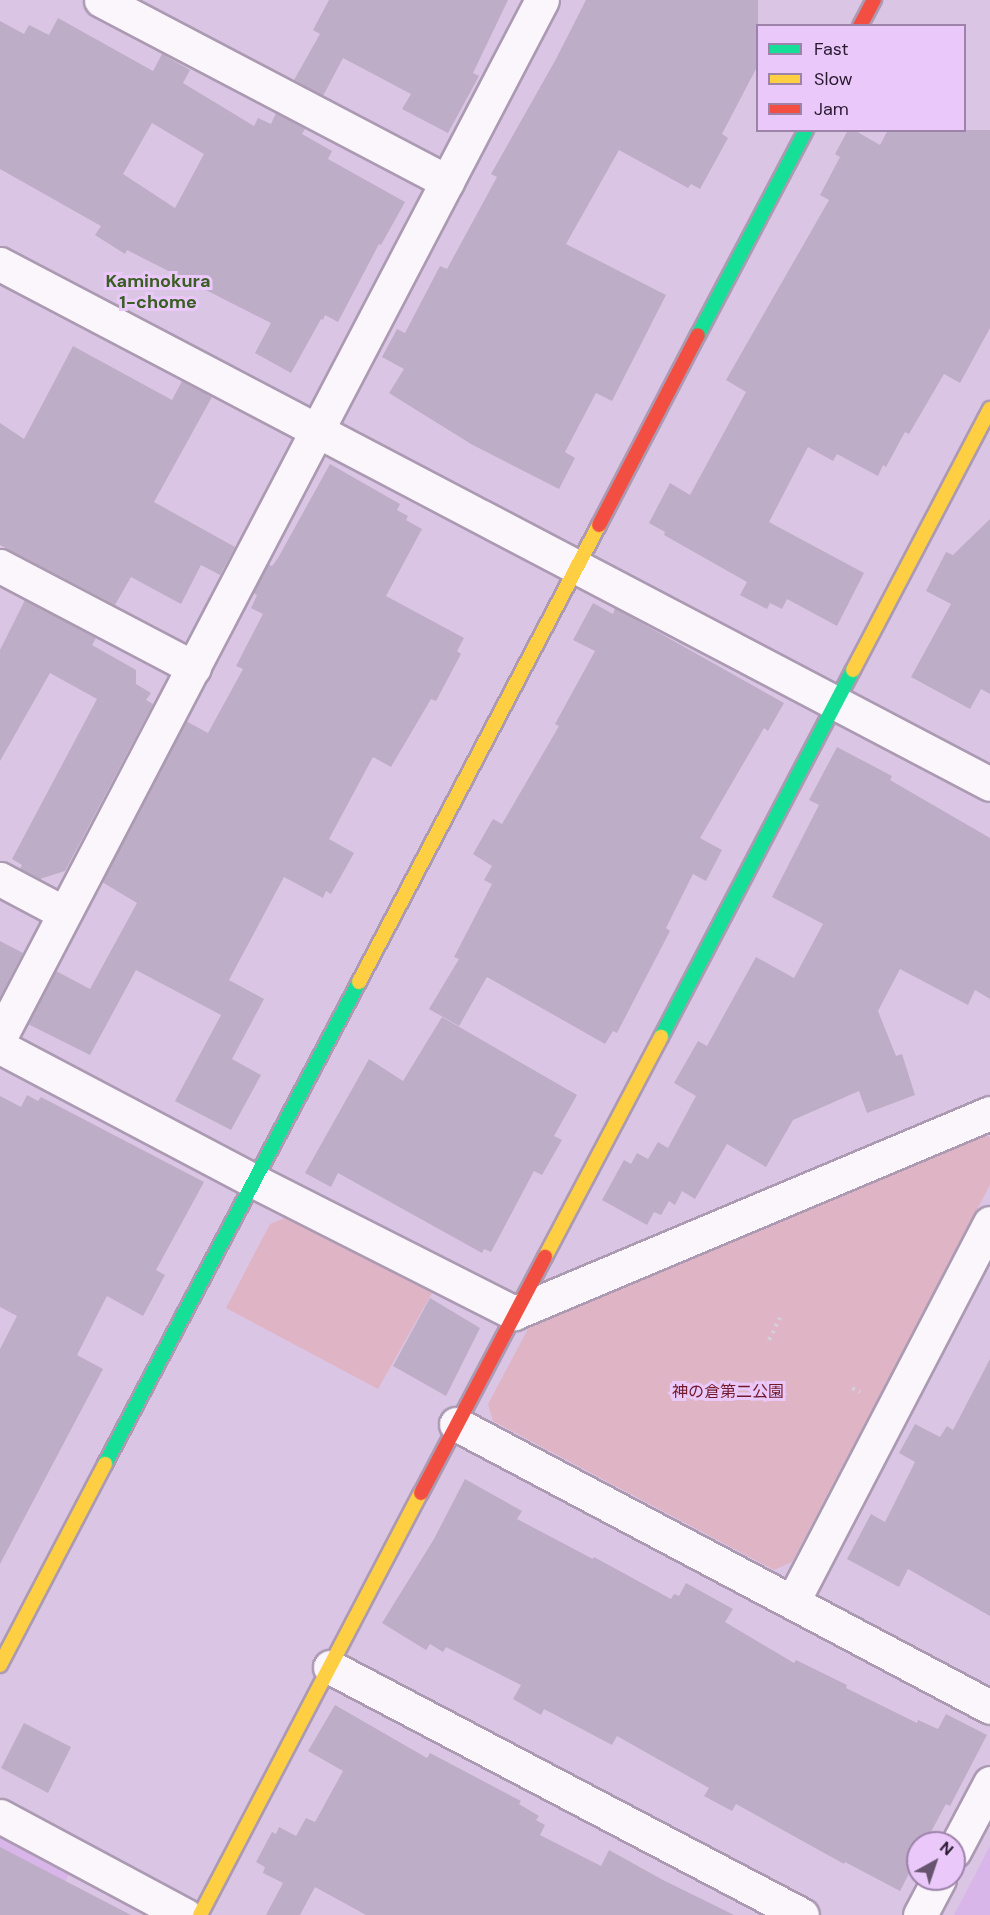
<!DOCTYPE html>
<html>
<head>
<meta charset="utf-8">
<style>
  body { margin:0 }
  #map { position:relative; width:990px; height:1915px; overflow:hidden; background:#dbc5e5; font-family:"DM Sans","Noto Sans JP",sans-serif }
  div>[style] { position:absolute }
  [style*='--x'] { left:calc(var(--x)*1px); top:calc(var(--y)*1px); width:calc(var(--w)*1px); rotate:calc(var(--a)*1deg) }
  .built>* { inset:0; background:#d9b6e9 }
  .green>* { inset:0; background:#dfb5c5 }
  .building>* { inset:0; background:#beadc6 }
  .path>* { height:4px; margin-top:-2px; transform-origin:0; background:repeating-linear-gradient(90deg,#d4ced7 0 3px,transparent 0 7.5px) }
  .roads { filter:drop-shadow(2px 0 #ab9ab2) drop-shadow(-2px 0 #ab9ab2) drop-shadow(0 2px #ab9ab2) drop-shadow(0 -2px #ab9ab2) }
  .street>* { height:33px; margin:-16.5px; padding:0 16.5px; transform-origin:16.5px; border-radius:16.5px; background:#faf6fb }
  .fast>* { height:14px; margin:-7px; padding:0 7px; transform-origin:7px; border-radius:7px; background:#16e098 }
  .slow>* { height:14px; margin:-7px; padding:0 7px; transform-origin:7px; border-radius:7px; background:#ffcf43 }
  .jam>* { height:14px; margin:-7px; padding:0 7px; transform-origin:7px; border-radius:7px; background:#f24e42 }
  span { translate:-50% -50%; white-space:nowrap; text-align:center; line-height:1.15; -webkit-text-stroke:6px #eac8f9; paint-order:stroke }
  .park-label { font-size:16px; color:#71192a }
  .neighbourhood-label { font-size:18px; color:#395e21; font-weight:700 }
  .legend { position:absolute; left:756px; top:24px; width:210px; height:108px; box-sizing:border-box; background:#eac8f9; border:2px solid #9d82a9; margin:0; padding:8px 10px; list-style:none; font-size:18px; color:#291930 }
  .legend li { display:flex; align-items:center; gap:12px; height:30px }
  .legend b { width:30px; border:2px solid #9d82a9 }
  .north { position:absolute; left:906px; top:1831px; width:60px; height:60px; box-sizing:border-box; background:#eac8f9; border:2px solid #9d82a9; border-radius:50%; rotate:40deg; font-size:16px; font-weight:700; line-height:24px; text-align:center; color:#291930 }
  .north::after { content:''; display:block; margin:auto; width:21px; height:27px; background:#67556f; clip-path:polygon(50% 0,100% 100%,50% 72%,0 100%) }
</style>
</head>
<body>
<div id="map">
  <div class="built">
    <div style="clip-path:polygon(0 1837px,69px 1874px,48px 1915px,0 1915px)"></div>
    <div style="clip-path:polygon(990px 1846px,990px 1915px,954px 1915px)"></div>
  </div>
  <div class="green">
    <div style="clip-path:polygon(985px 1133px,990px 1138px,990px 1185px,792px 1562px,774px 1570px,493px 1421px,488px 1404px,529px 1327px)"></div>
    <div style="clip-path:polygon(287px 1217px,432px 1293px,378px 1389px,226px 1308px,270px 1224px)"></div>
  </div>
  <div class="building">
    <div style="clip-path:polygon(329px 0,508px 0,473px 73px,479px 76px,448px 133px,402px 109px,411px 94px,343px 58px,323px 96px,294px 80px,320px 34px,313px 30px)"></div>
    <div style="clip-path:polygon(586px 0,758px 0,758px 65px,722px 134px,728px 138px,700px 189px,691px 184px,688px 188px,619px 150px,566px 244px,666px 295px,612px 401px,596px 393px,565px 452px,575px 458px,559px 489px,471px 444px,389px 393px,404px 369px,382px 357px,397px 329px,405px 333px,440px 266px,447px 269px,497px 177px,491px 174px,556px 59px)"></div>
    <div style="clip-path:polygon(evenodd,58px 18px,153px 71px,162px 54px,190px 70px,183px 83px,254px 126px,258px 118px,271px 124px,276px 113px,305px 129px,302px 134px,332px 151px,328px 159px,405px 202px,381px 245px,379px 244px,338px 322px,325px 315px,323px 320px,321px 319px,291px 373px,255px 353px,271px 323px,127px 250px,125px 254px,95px 235px,101px 226px,0 169px,0 21px,24px 34px,29px 25px,49px 35px,58px 18px,152px 123px,204px 154px,175px 208px,123px 174px,152px 123px)"></div>
    <div style="clip-path:polygon(848px 130px,854px 130px,880px 145px,888px 130px,990px 130px,990px 328px,960px 383px,944px 374px,909px 434px,905px 432px,886px 467px,883px 465px,878px 476px,837px 454px,833px 461px,808px 447px,769px 522px,864px 573px,837px 626px,787px 599px,782px 609px,770px 603px,767px 609px,740px 595px,747px 582px,664px 535px,665px 532px,649px 523px,670px 483px,690px 495px,746px 392px,726px 380px,829px 200px,820px 195px,840px 157px,835px 154px)"></div>
    <div style="clip-path:polygon(73px 346px,172px 400px,182px 381px,212px 397px,154px 502px,235px 547px,220px 575px,201px 565px,181px 604px,131px 577px,115px 605px,0 545px,0 423px,24px 439px)"></div>
    <div style="clip-path:polygon(330px 464px,400px 504px,397px 510px,408px 516px,406px 520px,422px 529px,386px 596px,464px 638px,457px 651px,461px 654px,436px 701px,431px 699px,391px 767px,373px 757px,329px 839px,354px 853px,331px 894px,326px 891px,323px 898px,284px 877px,229px 980px,264px 999px,232px 1059px,261px 1075px,231px 1130px,175px 1101px,221px 1015px,136px 970px,90px 1055px,28px 1024px,56px 971px,90px 989px,137px 903px,102px 882px,186px 721px,208px 733px,243px 669px,236px 666px,263px 614px,251px 608px,257px 595px,253px 593px,268px 564px,272px 566px,278px 558px)"></div>
    <div style="clip-path:polygon(990px 519px,990px 694px,981px 689px,970px 709px,911px 677px,951px 604px,926px 591px,946px 552px,953px 555px)"></div>
    <div style="clip-path:polygon(25px 600px,96px 638px,92px 645px,136px 670px,136px 684px,151px 693px,146px 700px,153px 704px,65px 871px,40px 879px,20px 869px,22px 865px,12px 859px,97px 699px,50px 673px,0 761px,0 650px)"></div>
    <div style="clip-path:polygon(593px 603px,613px 614px,615px 608px,784px 703px,768px 731px,764px 728px,700px 838px,722px 850px,706px 881px,693px 874px,666px 928px,670px 931px,617px 1033px,613px 1031px,605px 1044px,487px 977px,459px 1026px,429px 1009px,459px 959px,454px 957px,492px 884px,484px 880px,492px 866px,473px 854px,493px 819px,502px 824px,559px 726px,555px 724px,595px 651px,573px 640px)"></div>
    <div style="clip-path:polygon(837px 747px,892px 776px,890px 780px,990px 838px,990px 999px,975px 990px,968px 1005px,900px 969px,878px 1011px,896px 1056px,902px 1054px,915px 1095px,867px 1113px,859px 1091px,793px 1120px,766px 1167px,727px 1144px,695px 1199px,682px 1191px,675px 1205px,669px 1201px,661px 1215px,654px 1212px,647px 1225px,602px 1200px,624px 1160px,631px 1164px,637px 1153px,648px 1159px,658px 1142px,668px 1148px,696px 1096px,674px 1083px,698px 1041px,707px 1046px,756px 957px,794px 978px,823px 924px,772px 897px,819px 805px,809px 800px)"></div>
    <div style="clip-path:polygon(0 941px,23px 953px,0 997px)"></div>
    <div style="clip-path:polygon(442px 1017px,577px 1095px,554px 1136px,562px 1140px,542px 1175px,534px 1171px,491px 1252px,484px 1249px,482px 1253px,338px 1173px,331px 1187px,305px 1173px,369px 1059px,403px 1081px)"></div>
    <div style="clip-path:polygon(27px 1095px,38px 1101px,41px 1097px,204px 1182px,156px 1270px,165px 1275px,143px 1316px,107px 1296px,77px 1355px,103px 1369px,0 1564px,0 1349px,17px 1316px,0 1307px,0 1096px,21px 1107px)"></div>
    <div style="clip-path:polygon(430px 1298px,480px 1328px,446px 1396px,393px 1366px)"></div>
    <div style="clip-path:polygon(990px 1359px,990px 1616px,908px 1569px,899px 1587px,847px 1559px,871px 1514px,885px 1522px,915px 1462px,899px 1453px,915px 1424px,940px 1437px,947px 1426px,953px 1430px)"></div>
    <div style="clip-path:polygon(465px 1479px,522px 1511px,517px 1519px,593px 1559px,594px 1557px,671px 1599px,674px 1594px,679px 1596px,686px 1583px,733px 1609px,725px 1622px,794px 1663px,796px 1660px,847px 1685px,846px 1688px,917px 1723px,918px 1720px,938px 1729px,946px 1714px,987px 1735px,950px 1806px,946px 1804px,925px 1843px,918px 1843px,918px 1856px,900px 1891px,845px 1862px,844px 1864px,736px 1804px,732px 1811px,704px 1796px,709px 1788px,617px 1736px,612px 1745px,544px 1709px,541px 1715px,513px 1699px,521px 1685px,446px 1647px,443px 1652px,430px 1644px,426px 1650px,382px 1623px,434px 1539px)"></div>
    <div style="clip-path:polygon(335px 1705px,427px 1758px,430px 1753px,521px 1801px,519px 1804px,539px 1816px,536px 1820px,545px 1825px,540px 1835px,601px 1866px,609px 1850px,663px 1880px,734px 1915px,366px 1915px,315px 1887px,300px 1915px,266px 1915px,283px 1883px,263px 1873px,265px 1867px,256px 1862px,272px 1832px,276px 1834px,279px 1827px,296px 1836px,306px 1818px,315px 1822px,343px 1771px,308px 1751px)"></div>
    <div style="clip-path:polygon(24px 1723px,71px 1747px,48px 1793px,1px 1768px)"></div>
    <div style="clip-path:polygon(0 1847px,131px 1915px,0 1915px)"></div>
  </div>
  <div class="path">
    <div style="--x:769;--y:1340;--w:25;--a:-64"></div>
    <div style="--x:852;--y:1388;--w:9;--a:27"></div>
  </div>
  <div class="roads">
    <div class="street">
      <div style="--x:101;--y:0;--w:391;--a:27.7"></div>
      <div style="--x:0;--y:264;--w:1118;--a:27.71"></div>
      <div style="--x:0;--y:566;--w:219;--a:27.7"></div>
      <div style="--x:0;--y:879;--w:72;--a:28"></div>
      <div style="--x:0;--y:1037;--w:1170;--a:-62.41"></div>
      <div style="--x:0;--y:1047;--w:287;--a:27.8"></div>
      <div style="--x:254;--y:1181;--w:292;--a:26.9"></div>
      <div style="--x:514;--y:1313;--w:516;--a:-22.79"></div>
      <div style="--x:456;--y:1424;--w:604;--a:27.92"></div>
      <div style="--x:793;--y:1601;--w:426;--a:-62.5"></div>
      <div style="--x:330;--y:1667;--w:533;--a:27.72"></div>
      <div style="--x:0;--y:1816;--w:210;--a:28.2"></div>
      <div style="--x:954;--y:1851;--w:77;--a:-62.1"></div>
      <div style="--x:920;--y:1915;--w:41;--a:-62.2"></div>
    </div>
    <div class="fast">
      <div style="--x:698;--y:335;--w:232;--a:-62.2"></div>
      <div style="--x:661;--y:1037;--w:414;--a:-62.4"></div>
      <div style="--x:105;--y:1464;--w:545;--a:-62.21"></div>
    </div>
    <div class="slow">
      <div style="--x:853;--y:670;--w:295;--a:-62.3"></div>
      <div style="--x:359;--y:982;--w:516;--a:-62.29"></div>
      <div style="--x:545;--y:1257;--w:249;--a:-62.2"></div>
      <div style="--x:0;--y:1665;--w:227;--a:-62.4"></div>
      <div style="--x:200;--y:1915;--w:476;--a:-62.4"></div>
    </div>
    <div class="jam">
      <div style="--x:860;--y:26;--w:30;--a:-62"></div>
      <div style="--x:599;--y:525;--w:214;--a:-62.5"></div>
      <div style="--x:421;--y:1493;--w:267;--a:-62.3"></div>
    </div>
  </div>
  <div class="park-label">
    <span style="left:728px;top:1392px">神の倉第二公園</span>
  </div>
  <div class="neighbourhood-label">
    <span style="left:158px;top:292px">Kaminokura<br>1-chome</span>
  </div>
  <ul class="legend">
  <li><b style="height:8px;background:#16e098"></b>Fast</li>
  <li><b style="height:8px;background:#ffcf43"></b>Slow</li>
  <li><b style="height:8px;background:#f24e42"></b>Jam</li>
  </ul>
  <div class="north">N</div>
</div>
</body>
</html>
